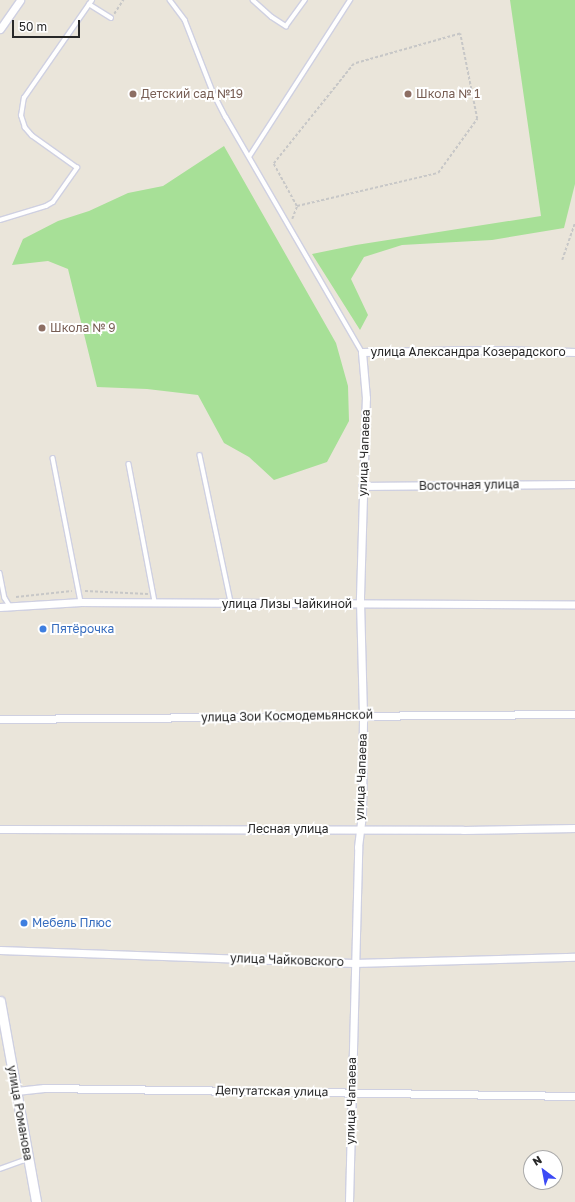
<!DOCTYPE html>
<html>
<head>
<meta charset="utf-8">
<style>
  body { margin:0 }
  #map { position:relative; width:575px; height:1202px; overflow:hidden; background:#eae5da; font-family:"Golos Text",sans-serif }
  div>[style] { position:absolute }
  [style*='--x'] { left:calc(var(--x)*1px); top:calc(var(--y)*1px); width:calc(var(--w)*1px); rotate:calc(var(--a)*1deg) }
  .green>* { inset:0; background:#a7e097 }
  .path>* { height:1.5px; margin-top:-0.75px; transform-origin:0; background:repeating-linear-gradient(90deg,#c7c7c7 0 3px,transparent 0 5px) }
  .roads { filter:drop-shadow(1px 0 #cfd0e1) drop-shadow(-1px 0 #cfd0e1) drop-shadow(0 1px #cfd0e1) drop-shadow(0 -1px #cfd0e1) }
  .service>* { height:3.5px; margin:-1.75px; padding:0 1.75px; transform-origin:1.75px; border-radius:1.75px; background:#fff }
  .minor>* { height:7px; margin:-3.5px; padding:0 3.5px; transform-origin:3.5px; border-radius:3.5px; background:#fff }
  .tertiary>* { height:9px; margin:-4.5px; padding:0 4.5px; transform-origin:4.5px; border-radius:4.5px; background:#fff }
  .dots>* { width:11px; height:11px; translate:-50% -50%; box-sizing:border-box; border:2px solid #fff; border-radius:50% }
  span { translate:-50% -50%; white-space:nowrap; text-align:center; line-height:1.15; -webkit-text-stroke:4px #fff; paint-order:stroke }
  .education-label { font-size:12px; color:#785e54 }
  .left { translate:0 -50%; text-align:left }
  .street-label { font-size:12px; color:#282828 }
  .shop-label { font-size:12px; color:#366cbe }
  .north { position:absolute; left:523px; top:1150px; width:40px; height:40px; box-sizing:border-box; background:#fff; border:1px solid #a9a9a9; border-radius:50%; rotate:328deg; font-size:11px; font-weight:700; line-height:16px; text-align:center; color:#282828 }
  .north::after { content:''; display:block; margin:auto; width:14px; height:18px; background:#3c4af5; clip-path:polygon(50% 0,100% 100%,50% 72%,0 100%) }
  .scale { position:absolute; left:12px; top:20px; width:68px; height:18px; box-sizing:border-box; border:2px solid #282828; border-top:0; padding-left:5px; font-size:12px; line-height:14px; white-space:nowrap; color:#282828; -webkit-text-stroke:3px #fff; paint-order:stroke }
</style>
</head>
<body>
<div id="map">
  <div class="green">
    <div style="clip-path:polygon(510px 0,575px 0,575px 184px,564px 228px,492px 240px,402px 245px,364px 257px,351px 279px,368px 315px,360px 330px,312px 254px,356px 245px,541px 216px)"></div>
    <div style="clip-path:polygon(224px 146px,336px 343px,348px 386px,349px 421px,327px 462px,274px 480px,249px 457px,224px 443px,198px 395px,147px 389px,97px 387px,68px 269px,48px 261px,12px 265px,23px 239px,58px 221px,89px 211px,128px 193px,163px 186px)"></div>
  </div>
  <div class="path">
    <div style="--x:114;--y:14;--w:17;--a:-57"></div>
    <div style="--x:292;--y:219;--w:14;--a:-69"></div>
    <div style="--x:297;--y:206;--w:145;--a:-13.2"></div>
    <div style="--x:438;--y:173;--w:67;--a:-54.2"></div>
    <div style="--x:477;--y:119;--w:87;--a:-101.3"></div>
    <div style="--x:460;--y:34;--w:110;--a:164.2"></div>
    <div style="--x:354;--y:64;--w:128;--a:128.7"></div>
    <div style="--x:274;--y:164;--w:48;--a:61.3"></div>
    <div style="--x:562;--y:260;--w:39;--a:-71"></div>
    <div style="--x:85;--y:591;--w:63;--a:2.7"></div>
    <div style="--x:16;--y:597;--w:56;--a:-6.1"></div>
  </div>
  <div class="roads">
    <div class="service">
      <div style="--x:170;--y:0;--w:25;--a:53"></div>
      <div style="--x:185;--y:20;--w:77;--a:68.7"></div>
      <div style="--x:213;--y:92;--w:28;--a:63"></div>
      <div style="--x:226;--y:117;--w:272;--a:59.9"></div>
      <div style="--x:253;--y:0;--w:25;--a:42"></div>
      <div style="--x:272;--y:17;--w:17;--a:33"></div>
      <div style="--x:286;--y:26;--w:32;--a:-54"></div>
      <div style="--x:89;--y:4;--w:26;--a:32"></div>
      <div style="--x:249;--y:157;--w:187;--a:-57.2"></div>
      <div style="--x:0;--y:220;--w:48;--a:-16.9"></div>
      <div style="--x:46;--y:206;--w:8;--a:-30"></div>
      <div style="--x:53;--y:202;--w:42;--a:-54.8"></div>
      <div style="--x:77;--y:168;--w:55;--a:-144.6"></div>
      <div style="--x:32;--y:136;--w:11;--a:-131"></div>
      <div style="--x:25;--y:128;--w:13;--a:-108"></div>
      <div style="--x:21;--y:116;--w:18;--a:-81"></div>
      <div style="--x:24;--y:98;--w:119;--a:-55.2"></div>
      <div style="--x:200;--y:455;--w:150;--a:78.1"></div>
      <div style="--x:53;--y:458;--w:147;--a:79"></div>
      <div style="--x:129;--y:464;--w:140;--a:79.3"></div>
      <div style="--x:0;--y:573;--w:25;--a:79"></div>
      <div style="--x:5;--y:598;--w:9;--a:58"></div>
      <div style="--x:0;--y:1169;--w:29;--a:-20"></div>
    </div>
    <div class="minor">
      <div style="--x:0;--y:29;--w:35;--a:-55"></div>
      <div style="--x:362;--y:486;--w:213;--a:-0.5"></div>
      <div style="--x:0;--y:607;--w:81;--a:-3.5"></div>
      <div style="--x:81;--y:602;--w:494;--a:0.3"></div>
      <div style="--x:0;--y:719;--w:575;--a:-0.5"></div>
      <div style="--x:0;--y:829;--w:463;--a:0.1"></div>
      <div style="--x:463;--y:830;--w:112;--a:-1"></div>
      <div style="--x:0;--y:950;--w:354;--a:2.1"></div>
      <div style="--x:354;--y:963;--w:221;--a:-1.6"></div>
      <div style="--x:16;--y:1091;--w:28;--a:-6"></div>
      <div style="--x:44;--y:1088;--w:531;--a:0.86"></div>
      <div style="--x:349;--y:1202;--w:355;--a:-88.5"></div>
      <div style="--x:358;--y:847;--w:32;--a:-83"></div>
      <div style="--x:362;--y:815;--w:100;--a:-89.4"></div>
      <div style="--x:363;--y:715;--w:118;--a:-91.5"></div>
      <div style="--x:360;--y:597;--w:199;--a:-88.3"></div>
      <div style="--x:366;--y:398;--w:46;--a:-95"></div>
      <div style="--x:362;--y:352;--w:128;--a:-0.9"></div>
      <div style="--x:490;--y:350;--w:85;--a:1.3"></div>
    </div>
    <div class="tertiary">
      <div style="--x:0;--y:1001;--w:204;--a:79.8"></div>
    </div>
  </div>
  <div class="dots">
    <div style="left:133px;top:94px;background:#8d6e63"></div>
    <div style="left:408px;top:94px;background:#8d6e63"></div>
    <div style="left:42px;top:328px;background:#8d6e63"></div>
    <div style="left:43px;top:629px;background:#3f7fe0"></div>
    <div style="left:24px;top:923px;background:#3f7fe0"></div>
  </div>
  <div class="education-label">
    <span class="left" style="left:141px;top:94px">Детский сад №19</span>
    <span class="left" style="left:416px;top:94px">Школа № 1</span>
    <span class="left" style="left:50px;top:328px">Школа № 9</span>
  </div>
  <div class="street-label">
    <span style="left:468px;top:352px">улица Александра Козерадского</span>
    <span style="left:364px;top:453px;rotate:-88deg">улица Чапаева</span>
    <span style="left:469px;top:485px;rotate:-1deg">Восточная улица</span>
    <span style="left:287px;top:604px">улица Лизы Чайкиной</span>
    <span style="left:287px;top:716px;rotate:-1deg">улица Зои Космодемьянской</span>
    <span style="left:361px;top:777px;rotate:-88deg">улица Чапаева</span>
    <span style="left:288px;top:829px">Лесная улица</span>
    <span style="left:287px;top:960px;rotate:2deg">улица Чайковского</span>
    <span style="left:272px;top:1091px;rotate:1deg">Депутатская улица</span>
    <span style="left:351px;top:1101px;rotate:-89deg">улица Чапаева</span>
    <span style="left:20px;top:1113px;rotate:80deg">улица Романова</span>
  </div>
  <div class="shop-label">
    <span class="left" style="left:51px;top:629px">Пятёрочка</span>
    <span class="left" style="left:32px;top:923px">Мебель Плюс</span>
  </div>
  <div class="north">N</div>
  <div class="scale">50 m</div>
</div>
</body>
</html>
